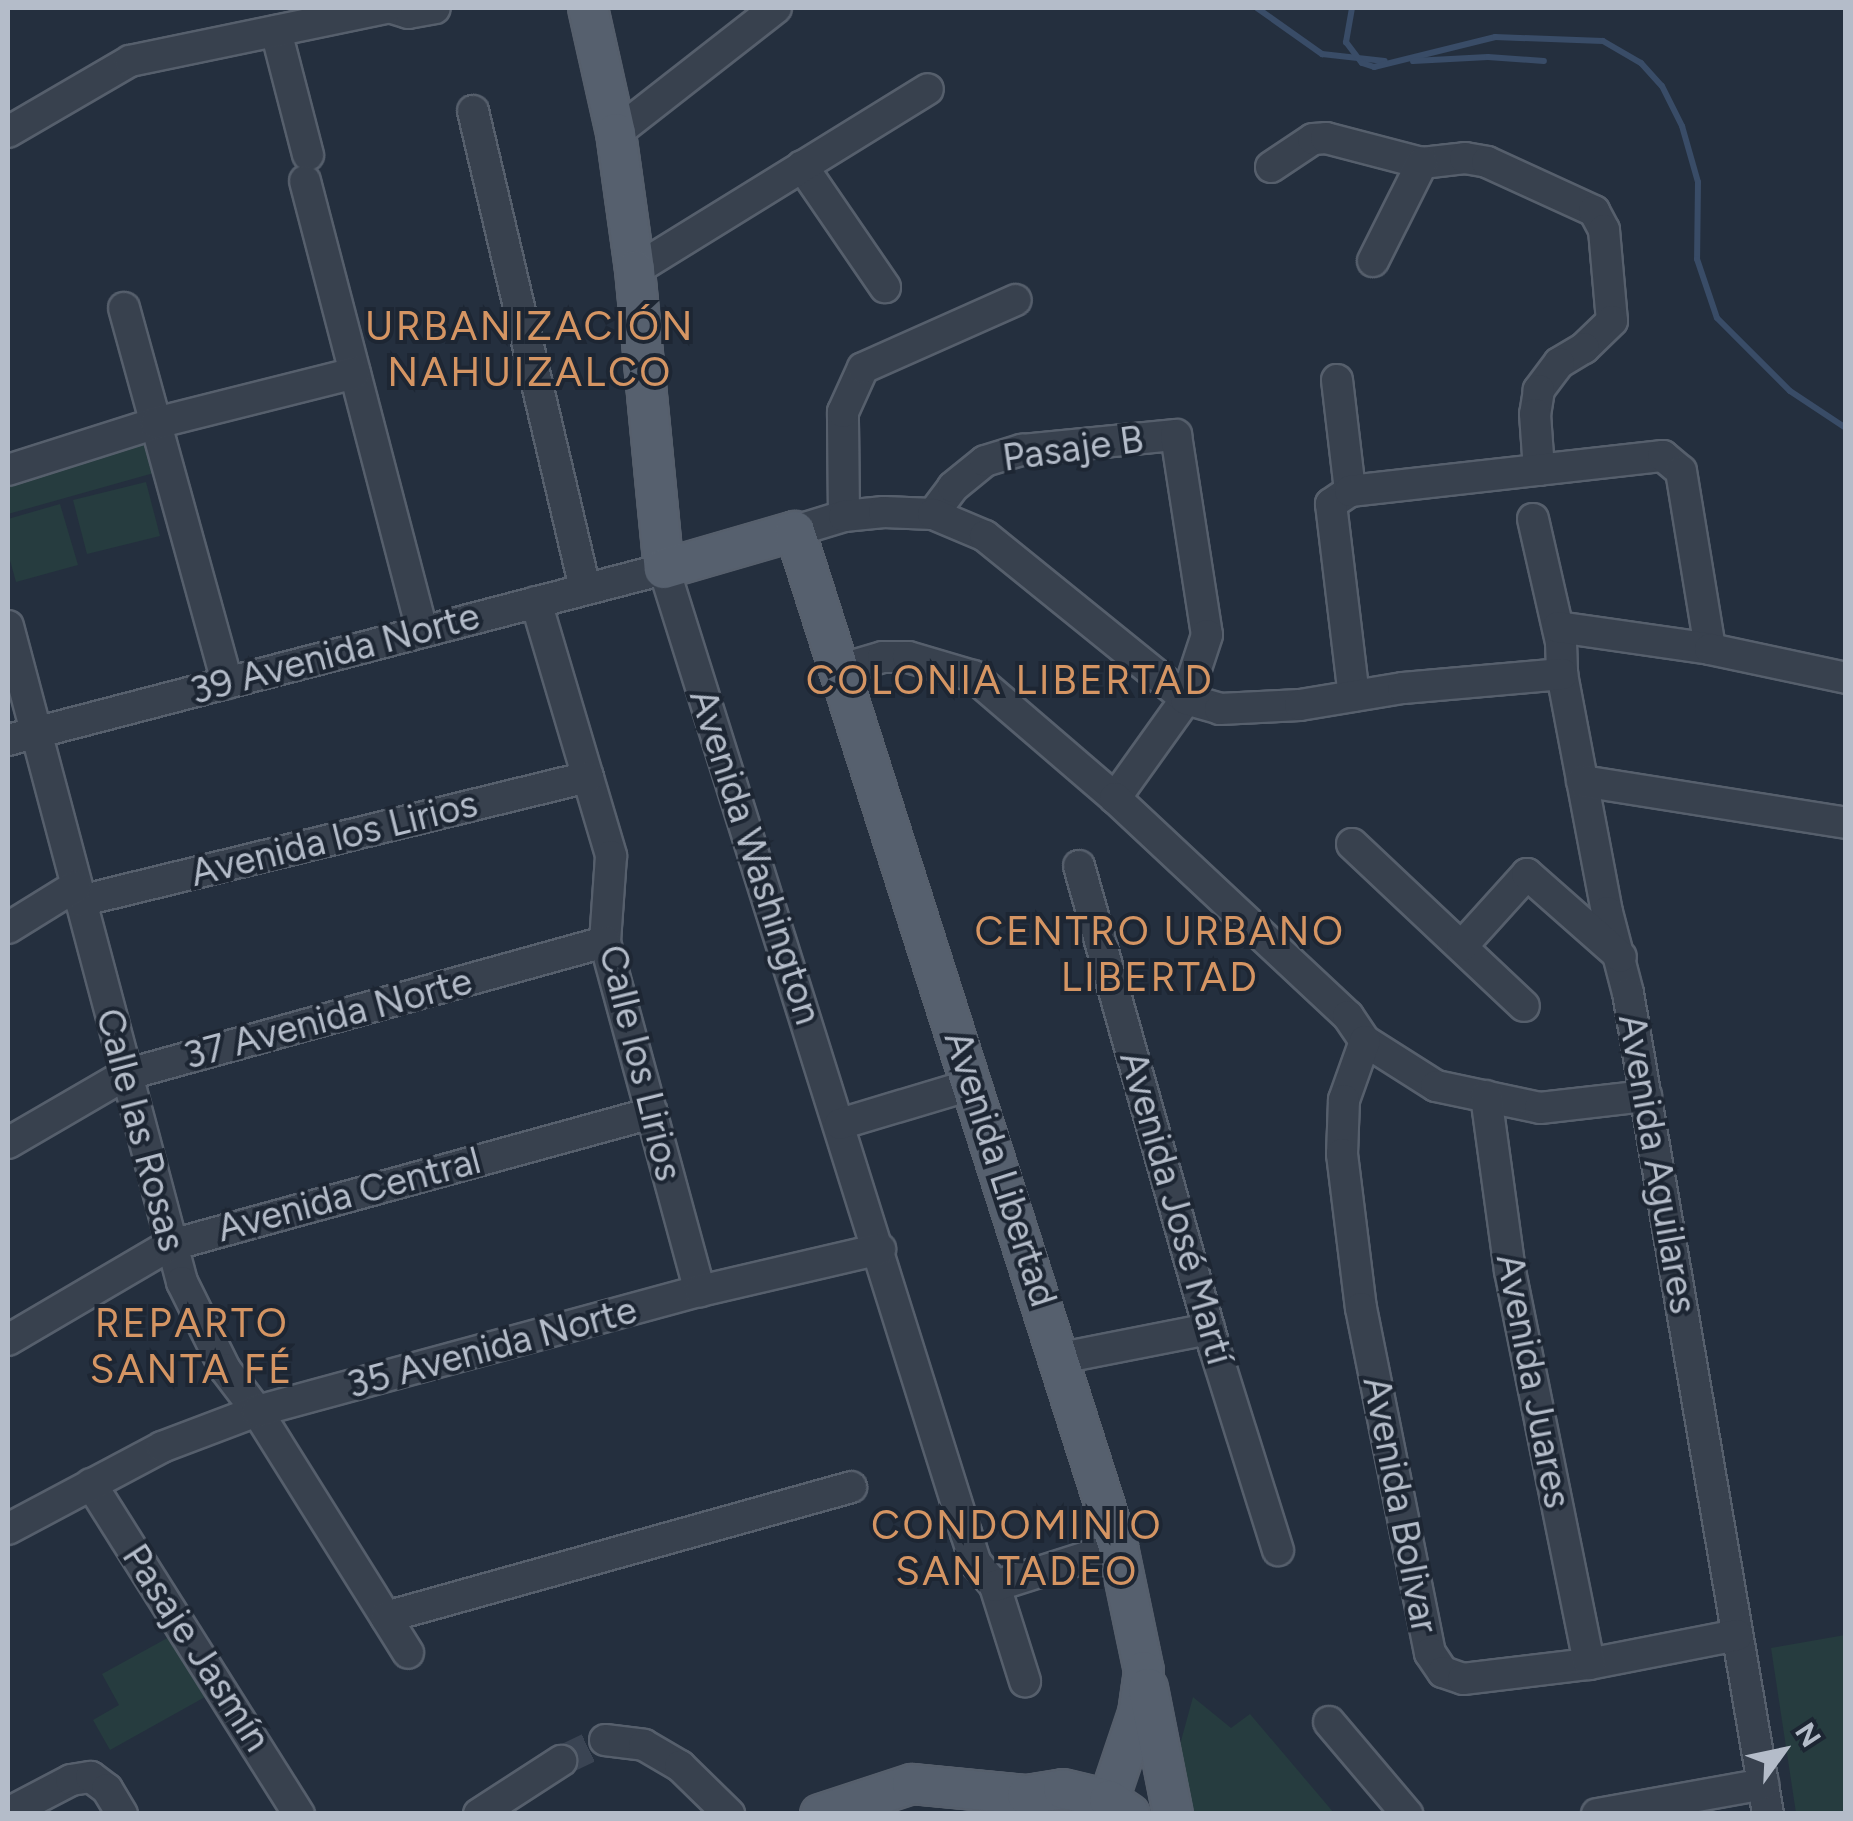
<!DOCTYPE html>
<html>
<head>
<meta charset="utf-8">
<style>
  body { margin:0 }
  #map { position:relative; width:1853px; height:1821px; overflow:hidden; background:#242f3e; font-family:Figtree,sans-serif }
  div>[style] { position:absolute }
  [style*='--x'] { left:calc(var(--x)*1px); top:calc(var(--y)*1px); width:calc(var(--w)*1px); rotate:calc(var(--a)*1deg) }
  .green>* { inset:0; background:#263c3f }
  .stream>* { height:6px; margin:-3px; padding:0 3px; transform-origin:3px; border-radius:3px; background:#394c67 }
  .minor-tunnel>* { height:30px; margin-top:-15px; transform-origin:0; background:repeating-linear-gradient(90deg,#3a4453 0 30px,transparent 0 45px) }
  .roads { filter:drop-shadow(2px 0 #565f6c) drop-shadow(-2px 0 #565f6c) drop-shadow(0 2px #565f6c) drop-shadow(0 -2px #565f6c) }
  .minor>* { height:30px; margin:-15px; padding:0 15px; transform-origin:15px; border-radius:15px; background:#38414e }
  .major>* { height:38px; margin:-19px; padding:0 19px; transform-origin:19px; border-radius:19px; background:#56606e }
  span { translate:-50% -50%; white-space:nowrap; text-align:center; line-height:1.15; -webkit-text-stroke:8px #1d2633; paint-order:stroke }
  .street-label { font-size:38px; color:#b4bcc9 }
  .neighbourhood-label { font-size:40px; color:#d59563; letter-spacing:2.5px }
  .frame { position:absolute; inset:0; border:10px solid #b4bcc9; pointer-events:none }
  .north { position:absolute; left:1733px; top:1701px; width:100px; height:100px; -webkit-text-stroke:8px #1d2633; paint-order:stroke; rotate:57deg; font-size:28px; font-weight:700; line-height:40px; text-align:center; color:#b4bcc9 }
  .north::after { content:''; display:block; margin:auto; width:35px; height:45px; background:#b4bcc9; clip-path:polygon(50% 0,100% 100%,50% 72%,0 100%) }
</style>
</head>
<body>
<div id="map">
  <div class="green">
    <div style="clip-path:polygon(157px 430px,168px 469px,8px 514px,8px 477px)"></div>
    <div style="clip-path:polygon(146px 482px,160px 536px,87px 554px,73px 500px)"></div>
    <div style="clip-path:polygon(60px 504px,78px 565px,16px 582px,8px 553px,8px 519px)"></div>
    <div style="clip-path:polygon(1845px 1635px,1845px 1813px,1796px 1813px,1771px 1648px)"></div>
    <div style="clip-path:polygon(171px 1636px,205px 1697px,110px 1750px,93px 1720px,119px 1705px,102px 1674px)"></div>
    <div style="clip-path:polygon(1193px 1697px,1231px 1728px,1250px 1714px,1334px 1813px,1161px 1814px)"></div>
  </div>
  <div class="stream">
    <div style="--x:1257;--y:8;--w:80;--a:35.3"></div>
    <div style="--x:1322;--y:54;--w:63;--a:6.3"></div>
    <div style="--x:1352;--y:8;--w:35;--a:100"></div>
    <div style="--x:1346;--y:42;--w:26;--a:53"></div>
    <div style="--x:1362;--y:63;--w:13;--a:18"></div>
    <div style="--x:1374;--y:67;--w:125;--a:-13.9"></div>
    <div style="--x:1495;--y:37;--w:108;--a:2.1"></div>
    <div style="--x:1603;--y:41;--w:44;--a:30.1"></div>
    <div style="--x:1641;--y:63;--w:31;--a:48"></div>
    <div style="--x:1662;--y:86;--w:45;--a:63.4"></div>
    <div style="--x:1682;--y:126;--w:58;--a:74.1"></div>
    <div style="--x:1698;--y:182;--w:77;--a:90.7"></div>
    <div style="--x:1697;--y:259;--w:62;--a:71.3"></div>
    <div style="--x:1717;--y:318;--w:103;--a:45"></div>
    <div style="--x:1790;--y:391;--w:67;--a:33.5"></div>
    <div style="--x:1413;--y:61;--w:75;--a:-3.1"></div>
    <div style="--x:1488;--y:57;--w:56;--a:4.1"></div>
  </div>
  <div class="minor-tunnel">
    <div style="--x:561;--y:1761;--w:49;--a:-25.5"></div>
  </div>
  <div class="roads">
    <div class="minor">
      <div style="--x:392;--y:8;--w:17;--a:17"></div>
      <div style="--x:408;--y:13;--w:27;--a:-10"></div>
      <div style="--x:276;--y:31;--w:128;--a:75.5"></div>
      <div style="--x:473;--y:111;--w:491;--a:76.8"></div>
      <div style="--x:8;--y:132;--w:141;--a:-30.2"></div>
      <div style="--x:130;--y:61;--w:262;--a:-11.7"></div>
      <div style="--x:616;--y:133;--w:203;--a:-38"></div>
      <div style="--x:802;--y:166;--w:147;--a:55.6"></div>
      <div style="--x:1271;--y:167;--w:50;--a:-33.7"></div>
      <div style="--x:1313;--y:139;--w:13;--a:-4"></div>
      <div style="--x:1326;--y:138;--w:99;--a:14.6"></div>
      <div style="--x:1422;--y:163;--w:43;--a:-6.6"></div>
      <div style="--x:1465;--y:158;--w:22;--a:10"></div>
      <div style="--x:1487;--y:162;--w:118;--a:24.6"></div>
      <div style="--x:1594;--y:211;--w:21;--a:62"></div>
      <div style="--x:1604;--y:230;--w:91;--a:85"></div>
      <div style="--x:1612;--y:321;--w:39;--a:136"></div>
      <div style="--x:1584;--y:348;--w:29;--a:149"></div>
      <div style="--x:1559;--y:363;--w:34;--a:127"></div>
      <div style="--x:1539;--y:390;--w:24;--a:99"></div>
      <div style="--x:1535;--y:414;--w:56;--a:85.9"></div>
      <div style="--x:305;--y:181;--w:463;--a:75.4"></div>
      <div style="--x:1373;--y:261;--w:110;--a:-63.4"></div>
      <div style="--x:635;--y:270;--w:344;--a:-31.7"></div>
      <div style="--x:124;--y:308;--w:389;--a:74.6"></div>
      <div style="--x:1337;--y:380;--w:112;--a:83.3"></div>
      <div style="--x:1350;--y:491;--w:23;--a:146"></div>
      <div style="--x:1331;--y:504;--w:193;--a:83.2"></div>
      <div style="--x:8;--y:470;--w:155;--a:-17.6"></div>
      <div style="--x:156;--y:423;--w:205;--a:-14.1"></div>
      <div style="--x:1350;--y:491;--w:315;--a:-6.4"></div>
      <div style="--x:1663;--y:456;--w:23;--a:40"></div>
      <div style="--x:1681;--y:471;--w:180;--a:80.7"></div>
      <div style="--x:933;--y:514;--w:34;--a:-53"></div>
      <div style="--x:953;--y:487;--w:41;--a:-39.1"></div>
      <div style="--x:985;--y:461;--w:39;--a:-17"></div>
      <div style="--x:1022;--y:450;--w:155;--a:-5.6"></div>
      <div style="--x:1176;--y:435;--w:202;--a:81.2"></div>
      <div style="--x:1207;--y:635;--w:67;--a:108.2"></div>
      <div style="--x:1186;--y:699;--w:122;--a:125.6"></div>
      <div style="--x:844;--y:516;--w:104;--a:-90.6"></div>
      <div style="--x:843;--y:412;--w:48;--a:-65.6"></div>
      <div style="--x:863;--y:368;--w:167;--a:-24"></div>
      <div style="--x:1533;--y:519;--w:126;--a:77.2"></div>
      <div style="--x:1561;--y:642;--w:32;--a:88"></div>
      <div style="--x:1562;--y:674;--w:242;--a:79.3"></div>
      <div style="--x:1607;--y:912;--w:84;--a:75.5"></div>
      <div style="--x:1628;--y:993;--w:833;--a:80.32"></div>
      <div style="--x:795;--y:531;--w:51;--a:-17"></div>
      <div style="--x:844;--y:516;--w:40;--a:-5.7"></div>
      <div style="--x:884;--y:512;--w:49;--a:2.3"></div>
      <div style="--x:933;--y:514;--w:56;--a:22.9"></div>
      <div style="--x:985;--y:536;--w:259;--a:39"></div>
      <div style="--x:1186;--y:699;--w:35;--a:16"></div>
      <div style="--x:1220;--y:709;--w:80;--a:-2.9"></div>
      <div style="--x:1300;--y:705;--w:104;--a:-9.4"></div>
      <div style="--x:1403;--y:688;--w:160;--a:-5"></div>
      <div style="--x:536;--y:602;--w:265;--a:73.5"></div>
      <div style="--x:611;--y:856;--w:86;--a:94"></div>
      <div style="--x:605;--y:942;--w:362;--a:74.8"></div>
      <div style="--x:8;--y:626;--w:679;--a:75.14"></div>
      <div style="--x:182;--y:1282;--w:97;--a:63.7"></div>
      <div style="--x:225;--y:1369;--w:53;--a:52.7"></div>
      <div style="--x:257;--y:1411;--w:285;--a:58"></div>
      <div style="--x:1558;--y:627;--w:154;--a:8.2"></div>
      <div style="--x:1710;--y:649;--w:139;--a:12"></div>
      <div style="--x:839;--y:670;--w:46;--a:-16.5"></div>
      <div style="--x:883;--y:657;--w:25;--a:0"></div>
      <div style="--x:908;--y:657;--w:68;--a:16.3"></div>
      <div style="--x:973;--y:676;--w:187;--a:40.7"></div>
      <div style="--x:1115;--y:798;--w:319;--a:43.1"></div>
      <div style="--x:1348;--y:1016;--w:30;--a:56"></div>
      <div style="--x:1365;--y:1041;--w:84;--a:32.4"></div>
      <div style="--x:1436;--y:1086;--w:106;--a:11.9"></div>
      <div style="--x:1540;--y:1108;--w:107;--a:-6.5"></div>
      <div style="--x:8;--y:740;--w:678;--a:-14.61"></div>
      <div style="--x:664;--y:569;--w:1010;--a:72.61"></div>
      <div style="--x:966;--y:1533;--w:32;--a:72"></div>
      <div style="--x:976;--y:1563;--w:30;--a:50"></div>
      <div style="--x:995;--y:1586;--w:100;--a:72.5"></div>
      <div style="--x:1582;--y:781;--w:267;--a:9"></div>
      <div style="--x:1352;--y:844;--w:236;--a:43.3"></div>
      <div style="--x:1079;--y:866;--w:499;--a:74.3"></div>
      <div style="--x:1214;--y:1346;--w:214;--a:72.6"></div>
      <div style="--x:80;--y:901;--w:523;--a:-13.72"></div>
      <div style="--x:8;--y:928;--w:80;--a:-31.7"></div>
      <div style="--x:1462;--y:946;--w:97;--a:-47.9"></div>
      <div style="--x:1527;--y:874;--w:125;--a:41.4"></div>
      <div style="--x:1365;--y:1041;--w:63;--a:109.6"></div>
      <div style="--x:1344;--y:1100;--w:54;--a:92.1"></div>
      <div style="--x:1342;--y:1154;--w:155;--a:83"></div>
      <div style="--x:1361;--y:1308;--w:352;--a:78.7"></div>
      <div style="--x:1430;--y:1653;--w:23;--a:56"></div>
      <div style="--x:1443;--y:1672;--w:21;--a:19"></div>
      <div style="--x:1463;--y:1679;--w:127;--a:-6.8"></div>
      <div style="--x:1589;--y:1664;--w:151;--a:-11.1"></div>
      <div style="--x:1486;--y:1096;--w:177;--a:82.2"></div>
      <div style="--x:1510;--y:1271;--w:401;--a:78.6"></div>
      <div style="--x:840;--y:1124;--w:139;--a:-16.7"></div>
      <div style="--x:8;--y:1143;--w:135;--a:-30.2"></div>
      <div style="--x:125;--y:1075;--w:498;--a:-15.5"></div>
      <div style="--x:8;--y:1340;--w:186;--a:-30.4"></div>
      <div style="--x:168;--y:1246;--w:502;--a:-15.37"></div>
      <div style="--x:1061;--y:1358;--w:151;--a:-11.1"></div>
      <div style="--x:91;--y:1484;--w:390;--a:57.8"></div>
      <div style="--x:8;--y:1529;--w:174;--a:-28"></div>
      <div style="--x:162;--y:1447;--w:102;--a:-20.8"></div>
      <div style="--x:257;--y:1411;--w:459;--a:-15.2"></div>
      <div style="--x:700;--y:1291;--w:185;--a:-13.1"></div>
      <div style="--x:995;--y:1586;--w:129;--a:-17.6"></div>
      <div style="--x:386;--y:1617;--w:483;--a:-15.6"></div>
      <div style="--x:1329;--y:1722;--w:121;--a:49.7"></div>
      <div style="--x:605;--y:1740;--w:39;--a:7"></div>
      <div style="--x:644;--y:1745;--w:42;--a:30.3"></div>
      <div style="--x:680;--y:1766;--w:69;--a:44.4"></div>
      <div style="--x:8;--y:1813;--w:71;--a:-27.6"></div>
      <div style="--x:71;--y:1780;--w:20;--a:-9"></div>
      <div style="--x:91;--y:1777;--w:20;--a:37"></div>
      <div style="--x:107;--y:1789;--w:29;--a:59"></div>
      <div style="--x:479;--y:1814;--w:98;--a:-32.9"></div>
      <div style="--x:1597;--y:1814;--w:169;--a:-10.2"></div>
    </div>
    <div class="major">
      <div style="--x:588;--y:8;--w:128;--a:77.4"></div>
      <div style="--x:616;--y:133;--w:138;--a:82.1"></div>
      <div style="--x:635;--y:270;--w:300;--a:84.5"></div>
      <div style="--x:664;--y:569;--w:136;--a:-16.2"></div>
      <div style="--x:795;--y:531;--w:1066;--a:72.36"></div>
      <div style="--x:1118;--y:1547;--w:127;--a:78.2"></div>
      <div style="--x:1144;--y:1671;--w:42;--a:98.1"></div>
      <div style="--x:1138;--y:1713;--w:107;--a:108.6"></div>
      <div style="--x:1148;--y:1688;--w:128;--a:78.8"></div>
      <div style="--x:820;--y:1814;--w:97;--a:-18.1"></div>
      <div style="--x:912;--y:1784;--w:116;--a:5.5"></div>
      <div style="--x:1027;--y:1795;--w:36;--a:-9"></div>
      <div style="--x:1063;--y:1789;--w:47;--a:13.4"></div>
      <div style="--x:1109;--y:1800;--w:25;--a:34"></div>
    </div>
  </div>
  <div class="street-label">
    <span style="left:1073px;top:449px;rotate:-8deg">Pasaje B</span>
    <span style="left:335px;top:654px;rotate:-15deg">39 Avenida Norte</span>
    <span style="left:334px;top:839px;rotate:-14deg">Avenida los Lirios</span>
    <span style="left:755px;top:857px;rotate:72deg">Avenida Washington</span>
    <span style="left:328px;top:1019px;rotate:-15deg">37 Avenida Norte</span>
    <span style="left:640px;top:1063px;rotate:76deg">Calle los Lirios</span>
    <span style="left:140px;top:1130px;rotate:75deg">Calle las Rosas</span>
    <span style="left:1657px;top:1164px;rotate:80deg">Avenida Aguilares</span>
    <span style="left:1000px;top:1169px;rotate:72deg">Avenida Libertad</span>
    <span style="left:349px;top:1195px;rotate:-15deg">Avenida Central</span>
    <span style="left:1176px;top:1208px;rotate:74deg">Avenida José Martí</span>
    <span style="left:492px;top:1348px;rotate:-15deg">35 Avenida Norte</span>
    <span style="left:1533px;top:1381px;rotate:79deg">Avenida Juares</span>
    <span style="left:1400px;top:1505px;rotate:79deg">Avenida Bolivar</span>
    <span style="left:196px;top:1648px;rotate:57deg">Pasaje Jasmín</span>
  </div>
  <div class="neighbourhood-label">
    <span style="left:530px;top:349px">URBANIZACIÓN<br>NAHUIZALCO</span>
    <span style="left:1010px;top:680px">COLONIA LIBERTAD</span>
    <span style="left:1160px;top:954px">CENTRO URBANO<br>LIBERTAD</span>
    <span style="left:192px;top:1346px">REPARTO<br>SANTA FÉ</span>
    <span style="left:1017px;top:1548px">CONDOMINIO<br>SAN TADEO</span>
  </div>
  <div class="frame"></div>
  <div class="north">N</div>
</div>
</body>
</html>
